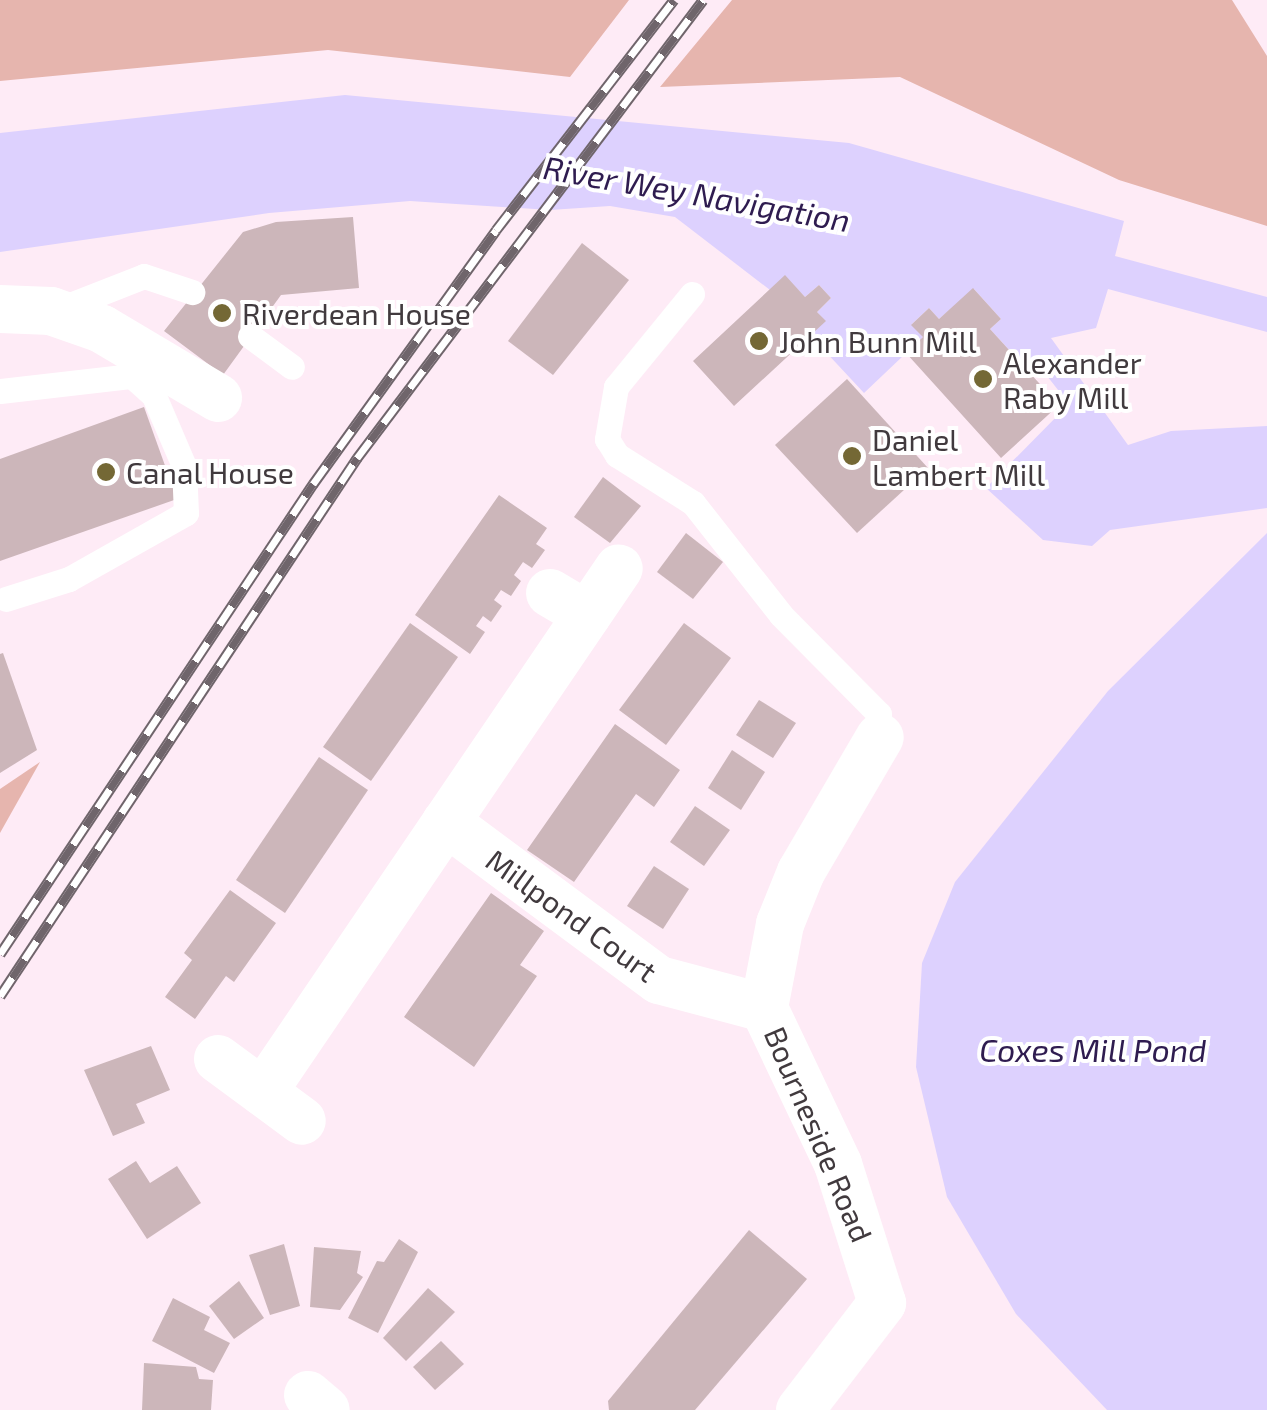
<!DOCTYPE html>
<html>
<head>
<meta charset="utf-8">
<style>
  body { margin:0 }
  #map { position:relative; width:1267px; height:1410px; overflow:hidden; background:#feebf6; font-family:"Exo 2",sans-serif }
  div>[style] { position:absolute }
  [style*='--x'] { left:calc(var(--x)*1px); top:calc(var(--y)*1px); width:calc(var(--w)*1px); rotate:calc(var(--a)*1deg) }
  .green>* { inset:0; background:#e6b5ae }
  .water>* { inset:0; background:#ddd1fe }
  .building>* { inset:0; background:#ccb6ba }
  .service>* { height:25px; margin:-12.5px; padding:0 12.5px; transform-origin:12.5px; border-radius:12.5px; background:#fff }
  .minor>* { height:48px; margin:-24px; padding:0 24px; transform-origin:24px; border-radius:24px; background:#fff }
  .rail>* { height:11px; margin-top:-5.5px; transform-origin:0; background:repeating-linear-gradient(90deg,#fff 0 22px,#6f656b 0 44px); box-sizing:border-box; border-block:2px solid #6f656b }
  .dots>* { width:28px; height:28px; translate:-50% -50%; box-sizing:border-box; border:5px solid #fff; border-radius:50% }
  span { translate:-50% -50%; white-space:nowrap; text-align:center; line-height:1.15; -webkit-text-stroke:8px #fff; paint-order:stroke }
  .poi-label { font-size:30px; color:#413a3e }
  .left { translate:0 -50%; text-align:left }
  .street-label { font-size:30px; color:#413a3e }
  .water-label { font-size:32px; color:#2f1c50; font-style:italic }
</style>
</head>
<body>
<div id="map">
  <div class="green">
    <div style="clip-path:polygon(0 0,629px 0,570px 77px,328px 50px,0 81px)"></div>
    <div style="clip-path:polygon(732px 0,1232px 0,1267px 56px,1267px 226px,1119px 180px,900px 77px,660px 87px)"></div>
    <div style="clip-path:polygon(40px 762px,0 833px,0 789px)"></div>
  </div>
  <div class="water">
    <div style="clip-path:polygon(345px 95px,849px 143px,1124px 221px,1115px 256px,1267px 297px,1267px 332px,1108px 289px,1096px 328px,1051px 338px,1128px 445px,1171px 431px,1267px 426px,1267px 508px,1110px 530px,1092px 546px,1043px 540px,986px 488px,1069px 404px,1033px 358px,1024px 366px,990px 329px,1001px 319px,974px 289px,939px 319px,929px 308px,912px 324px,923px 337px,864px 393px,810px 335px,825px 321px,817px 312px,831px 298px,819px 285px,805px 297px,785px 276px,770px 290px,675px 217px,610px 206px,550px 210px,410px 201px,269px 213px,0 252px,0 133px)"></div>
    <div style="clip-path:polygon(1267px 533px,1267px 1410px,1107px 1410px,1016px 1314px,947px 1197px,916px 1067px,922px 963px,955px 882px,1108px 691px)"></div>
  </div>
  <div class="building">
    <div style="clip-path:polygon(353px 217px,359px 288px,281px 295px,223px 375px,164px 331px,243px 232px,276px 222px)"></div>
    <div style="clip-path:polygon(582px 243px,629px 280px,553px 375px,508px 341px)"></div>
    <div style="clip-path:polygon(785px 275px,805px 297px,819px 285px,831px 298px,817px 312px,826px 321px,734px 406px,693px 361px)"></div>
    <div style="clip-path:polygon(973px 288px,1001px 319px,990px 329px,1059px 405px,1001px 458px,906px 353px,923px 337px,911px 325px,929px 308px,939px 319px)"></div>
    <div style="clip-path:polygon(847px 379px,928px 468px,857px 533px,775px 445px)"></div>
    <div style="clip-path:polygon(144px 407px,177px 499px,0 561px,0 459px)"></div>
    <div style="clip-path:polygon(603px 477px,641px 506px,610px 543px,574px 517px)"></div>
    <div style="clip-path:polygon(499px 495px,547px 528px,536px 544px,545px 550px,532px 568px,523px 562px,514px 575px,521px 581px,511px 596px,501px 590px,494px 600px,502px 606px,491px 622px,483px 616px,476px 626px,485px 632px,470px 654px,415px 615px)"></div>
    <div style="clip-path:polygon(686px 533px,723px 562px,693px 599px,657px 572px)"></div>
    <div style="clip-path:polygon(410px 623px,458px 657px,371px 781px,323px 747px)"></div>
    <div style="clip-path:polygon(684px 623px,731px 658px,666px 745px,619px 710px)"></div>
    <div style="clip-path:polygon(3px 653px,37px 750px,0 773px,0 654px)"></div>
    <div style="clip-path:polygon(759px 700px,796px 723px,773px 758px,736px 735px)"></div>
    <div style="clip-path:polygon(615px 724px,680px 770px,654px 807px,636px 794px,574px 882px,527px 850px)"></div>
    <div style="clip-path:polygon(732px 750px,765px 772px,741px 810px,708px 788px)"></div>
    <div style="clip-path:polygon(319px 757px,368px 790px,285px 913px,236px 880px)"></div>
    <div style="clip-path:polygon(695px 806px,730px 830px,704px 866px,670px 842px)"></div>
    <div style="clip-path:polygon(654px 866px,689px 889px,663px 929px,627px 906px)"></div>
    <div style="clip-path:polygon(230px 890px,276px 923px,234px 982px,226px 976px,195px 1019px,165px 997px,192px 960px,184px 953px)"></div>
    <div style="clip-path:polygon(491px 893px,544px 931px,520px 965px,537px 976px,474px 1067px,404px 1017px)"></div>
    <div style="clip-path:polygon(151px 1046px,170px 1090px,136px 1104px,145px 1123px,113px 1136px,84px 1070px)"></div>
    <div style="clip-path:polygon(136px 1161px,150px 1183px,177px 1166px,201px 1203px,147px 1239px,108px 1179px)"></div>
    <div style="clip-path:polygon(749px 1230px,807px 1279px,695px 1410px,609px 1410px,608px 1401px)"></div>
    <div style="clip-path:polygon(399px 1239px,418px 1252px,378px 1333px,348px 1318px,377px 1261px,384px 1262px)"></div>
    <div style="clip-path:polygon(284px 1244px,300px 1306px,270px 1315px,249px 1255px)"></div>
    <div style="clip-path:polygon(314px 1247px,361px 1251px,357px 1273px,363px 1277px,340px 1310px,310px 1307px)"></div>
    <div style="clip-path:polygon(239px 1281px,264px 1318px,234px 1339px,209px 1306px)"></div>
    <div style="clip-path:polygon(428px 1288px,455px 1312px,406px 1361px,383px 1338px)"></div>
    <div style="clip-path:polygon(173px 1298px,210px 1317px,204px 1330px,230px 1343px,214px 1373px,152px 1341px)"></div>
    <div style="clip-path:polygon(441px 1341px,464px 1364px,435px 1390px,413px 1367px)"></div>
    <div style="clip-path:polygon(144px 1363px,196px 1367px,199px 1379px,213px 1380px,211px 1410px,142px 1410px)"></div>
  </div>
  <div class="service">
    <div style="--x:692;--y:294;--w:120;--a:129.3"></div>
    <div style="--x:616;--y:387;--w:53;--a:99.8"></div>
    <div style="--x:607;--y:439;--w:19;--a:58"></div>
    <div style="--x:617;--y:455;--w:90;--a:32.3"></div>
    <div style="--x:693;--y:503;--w:142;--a:51.8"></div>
    <div style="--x:781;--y:615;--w:139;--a:45.3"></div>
    <div style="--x:879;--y:714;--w:23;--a:88"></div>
    <div style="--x:60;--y:309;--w:90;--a:-21.4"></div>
    <div style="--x:144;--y:276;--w:51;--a:18.4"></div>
    <div style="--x:250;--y:336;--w:52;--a:36.4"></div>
    <div style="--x:0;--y:391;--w:133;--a:-6.5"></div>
    <div style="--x:132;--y:376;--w:30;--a:42"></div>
    <div style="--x:154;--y:396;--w:76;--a:66.8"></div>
    <div style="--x:184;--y:466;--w:47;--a:87.6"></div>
    <div style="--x:186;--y:513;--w:134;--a:150.6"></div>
    <div style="--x:69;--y:579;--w:66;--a:162.4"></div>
  </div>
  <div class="minor">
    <div style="--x:0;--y:309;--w:51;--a:2.2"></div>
    <div style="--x:51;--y:311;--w:54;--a:19.4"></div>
    <div style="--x:102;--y:329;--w:135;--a:30.7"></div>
    <div style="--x:550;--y:593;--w:43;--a:30.7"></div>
    <div style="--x:446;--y:822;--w:265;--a:36.6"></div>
    <div style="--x:659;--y:980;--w:109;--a:14.9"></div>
    <div style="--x:218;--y:1059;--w:104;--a:36.4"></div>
    <div style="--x:263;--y:1092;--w:633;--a:-55.81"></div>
    <div style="--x:308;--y:1395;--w:23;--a:40"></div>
    <div style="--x:800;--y:1410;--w:135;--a:-52.5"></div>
    <div style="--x:882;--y:1303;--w:146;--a:-107.6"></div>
    <div style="--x:838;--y:1164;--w:173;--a:-115.4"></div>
    <div style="--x:764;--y:1008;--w:86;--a:-79.2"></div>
    <div style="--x:780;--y:924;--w:56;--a:-68"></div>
    <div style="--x:801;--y:872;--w:156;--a:-59.7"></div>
  </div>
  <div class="rail">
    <div style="--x:0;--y:954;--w:565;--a:-56.34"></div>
    <div style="--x:313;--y:484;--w:313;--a:-54.2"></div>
    <div style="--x:496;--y:230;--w:291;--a:-52.3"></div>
    <div style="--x:0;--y:996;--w:646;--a:-56.43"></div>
    <div style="--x:357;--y:458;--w:574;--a:-52.93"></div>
  </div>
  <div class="dots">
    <div style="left:222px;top:313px;background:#746835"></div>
    <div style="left:759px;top:341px;background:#746835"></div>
    <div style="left:983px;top:379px;background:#746835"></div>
    <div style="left:852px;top:456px;background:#746835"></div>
    <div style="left:106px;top:472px;background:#746835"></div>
  </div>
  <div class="poi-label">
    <span class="left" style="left:242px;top:313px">Riverdean House</span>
    <span class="left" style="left:779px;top:341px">John Bunn Mill</span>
    <span class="left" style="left:1003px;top:379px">Alexander<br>Raby Mill</span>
    <span class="left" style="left:872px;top:456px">Daniel<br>Lambert Mill</span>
    <span class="left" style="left:126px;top:472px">Canal House</span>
  </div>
  <div class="street-label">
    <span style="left:572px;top:915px;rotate:36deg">Millpond Court</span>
    <span style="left:819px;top:1134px;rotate:67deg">Bourneside Road</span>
  </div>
  <div class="water-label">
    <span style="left:697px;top:193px;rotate:10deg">River Wey Navigation</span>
    <span style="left:1093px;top:1049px">Coxes Mill Pond</span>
  </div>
</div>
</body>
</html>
